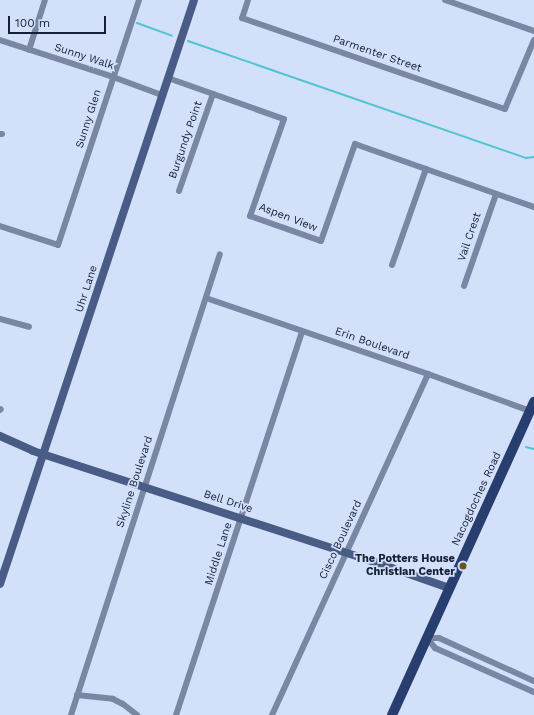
<!DOCTYPE html>
<html>
<head>
<meta charset="utf-8">
<style>
  body { margin:0 }
  #map { position:relative; width:534px; height:715px; overflow:hidden; background:#d3e0f9; font-family:"Work Sans",sans-serif }
  div>[style] { position:absolute }
  [style*='--x'] { left:calc(var(--x)*1px); top:calc(var(--y)*1px); width:calc(var(--w)*1px); rotate:calc(var(--a)*1deg) }
  .stream>* { height:2px; margin:-1px; padding:0 1px; transform-origin:1px; border-radius:1px; background:#50c4cf }
  .street>* { height:6px; margin:-3px; padding:0 3px; transform-origin:3px; border-radius:3px; background:#7987a4 }
  .secondary>* { height:8px; margin:-4px; padding:0 4px; transform-origin:4px; border-radius:4px; background:#495c85 }
  .primary>* { height:10px; margin:-5px; padding:0 5px; transform-origin:5px; border-radius:5px; background:#283e6e }
  .dots>* { width:11px; height:11px; translate:-50% -50%; box-sizing:border-box; border:2px solid #d3e0f9; border-radius:50% }
  span { translate:-50% -50%; white-space:nowrap; text-align:center; line-height:1.15; -webkit-text-stroke:3.5px #d3e0f9; paint-order:stroke }
  .street-label { font-size:11px; color:#151f36 }
  .poi-label { font-size:11px; color:#151f36; font-weight:700 }
  .right { translate:-100% -50%; text-align:right }
  .scale { position:absolute; left:8px; top:16px; width:98px; height:18px; box-sizing:border-box; border:2px solid #151f36; border-top:0; padding-left:5px; font-size:12px; line-height:14px; white-space:nowrap; color:#151f36; -webkit-text-stroke:3px #d3e0f9; paint-order:stroke }
</style>
</head>
<body>
<div id="map">
  <div class="stream">
    <div style="--x:137;--y:23;--w:37;--a:20"></div>
    <div style="--x:188;--y:41;--w:358;--a:19.1"></div>
    <div style="--x:526;--y:158;--w:8;--a:-7"></div>
    <div style="--x:526;--y:447;--w:8;--a:14"></div>
  </div>
  <div class="street">
    <div style="--x:248;--y:0;--w:19;--a:108"></div>
    <div style="--x:242;--y:18;--w:278;--a:19.1"></div>
    <div style="--x:505;--y:109;--w:75;--a:-67.2"></div>
    <div style="--x:445;--y:0;--w:94;--a:19.2"></div>
    <div style="--x:0;--y:40;--w:119;--a:18.1"></div>
    <div style="--x:113;--y:77;--w:52;--a:20.2"></div>
    <div style="--x:29;--y:50;--w:52;--a:-72.3"></div>
    <div style="--x:168;--y:78;--w:123;--a:19.5"></div>
    <div style="--x:284;--y:119;--w:103;--a:109.3"></div>
    <div style="--x:250;--y:216;--w:75;--a:19.4"></div>
    <div style="--x:321;--y:241;--w:103;--a:-70.7"></div>
    <div style="--x:355;--y:144;--w:190;--a:19.4"></div>
    <div style="--x:0;--y:134;--w:2;--a:0"></div>
    <div style="--x:179;--y:191;--w:103;--a:-70.7"></div>
    <div style="--x:0;--y:226;--w:61;--a:18.1"></div>
    <div style="--x:58;--y:245;--w:258;--a:-71.7"></div>
    <div style="--x:392;--y:265;--w:102;--a:-70.5"></div>
    <div style="--x:464;--y:286;--w:97;--a:-70.8"></div>
    <div style="--x:206;--y:298;--w:235;--a:18.9"></div>
    <div style="--x:428;--y:374;--w:109;--a:19.9"></div>
    <div style="--x:0;--y:319;--w:30;--a:15"></div>
    <div style="--x:0;--y:410;--w:1;--a:-45"></div>
    <div style="--x:427;--y:638;--w:13;--a:51"></div>
    <div style="--x:435;--y:648;--w:108;--a:24"></div>
    <div style="--x:427;--y:638;--w:12;--a:0"></div>
    <div style="--x:439;--y:638;--w:104;--a:24.4"></div>
    <div style="--x:77;--y:695;--w:36;--a:6"></div>
    <div style="--x:113;--y:699;--w:11;--a:27"></div>
    <div style="--x:123;--y:704;--w:18;--a:38"></div>
    <div style="--x:71;--y:715;--w:484;--a:-72.1"></div>
    <div style="--x:176;--y:715;--w:404;--a:-71.8"></div>
    <div style="--x:272;--y:715;--w:375;--a:-65.4"></div>
  </div>
  <div class="secondary">
    <div style="--x:0;--y:436;--w:36;--a:24"></div>
    <div style="--x:33;--y:451;--w:356;--a:18"></div>
    <div style="--x:372;--y:561;--w:82;--a:19.3"></div>
    <div style="--x:0;--y:584;--w:615;--a:-71.62"></div>
  </div>
  <div class="primary">
    <div style="--x:392;--y:715;--w:344;--a:-65.6"></div>
  </div>
  <div class="dots">
    <div style="left:463px;top:566px;background:#6a5323"></div>
  </div>
  <div class="street-label">
    <span style="left:377px;top:54px;rotate:19deg">Parmenter Street</span>
    <span style="left:84px;top:57px;rotate:18deg">Sunny Walk</span>
    <span style="left:89px;top:119px;rotate:-72deg">Sunny Glen</span>
    <span style="left:186px;top:140px;rotate:-71deg">Burgundy Point</span>
    <span style="left:288px;top:218px;rotate:21deg">Aspen View</span>
    <span style="left:470px;top:237px;rotate:-71deg">Vail Crest</span>
    <span style="left:87px;top:289px;rotate:-72deg">Uhr Lane</span>
    <span style="left:372px;top:344px;rotate:19deg">Erin Boulevard</span>
    <span style="left:135px;top:482px;rotate:-72deg">Skyline Boulevard</span>
    <span style="left:477px;top:499px;rotate:-65deg">Nacogdoches Road</span>
    <span style="left:228px;top:502px;rotate:18deg">Bell Drive</span>
    <span style="left:341px;top:540px;rotate:-65deg">Cisco Boulevard</span>
    <span style="left:219px;top:554px;rotate:-72deg">Middle Lane</span>
  </div>
  <div class="poi-label">
    <span class="right" style="left:455px;top:566px">The Potters House<br>Christian Center</span>
  </div>
  <div class="scale">100 m</div>
</div>
</body>
</html>
